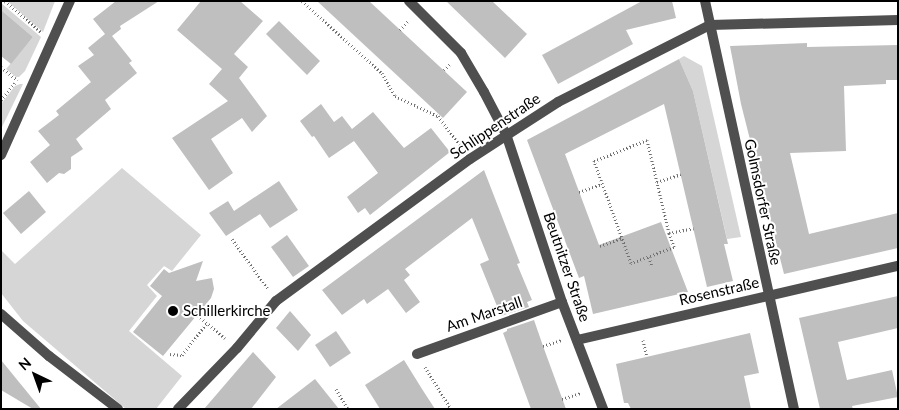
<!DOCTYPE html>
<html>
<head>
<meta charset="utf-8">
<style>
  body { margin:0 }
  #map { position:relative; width:899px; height:410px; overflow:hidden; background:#fff; font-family:Lato,sans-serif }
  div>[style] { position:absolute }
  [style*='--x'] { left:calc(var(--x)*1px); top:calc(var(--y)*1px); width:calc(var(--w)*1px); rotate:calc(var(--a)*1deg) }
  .green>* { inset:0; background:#d6d6d6 }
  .building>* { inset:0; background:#bfbfbf }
  .path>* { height:3px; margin-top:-1.5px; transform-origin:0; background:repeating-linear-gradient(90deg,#717171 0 1px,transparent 0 3.5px) }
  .service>* { height:10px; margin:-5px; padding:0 5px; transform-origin:5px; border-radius:5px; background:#4f4f4f }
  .minor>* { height:10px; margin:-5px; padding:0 5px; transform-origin:5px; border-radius:5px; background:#4f4f4f }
  .dots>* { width:14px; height:14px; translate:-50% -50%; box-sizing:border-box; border:2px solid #fff; border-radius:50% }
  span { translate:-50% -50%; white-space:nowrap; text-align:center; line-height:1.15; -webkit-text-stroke:4px #fff; paint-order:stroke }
  .street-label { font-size:15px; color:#000 }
  .poi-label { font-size:15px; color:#000 }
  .left { translate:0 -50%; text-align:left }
  .frame { position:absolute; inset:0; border:2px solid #000; pointer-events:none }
  .north { position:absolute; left:10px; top:350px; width:50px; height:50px; -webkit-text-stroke:4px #fff; paint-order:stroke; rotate:318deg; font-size:14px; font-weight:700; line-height:20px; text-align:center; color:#000 }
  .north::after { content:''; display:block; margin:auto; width:18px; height:22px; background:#000; clip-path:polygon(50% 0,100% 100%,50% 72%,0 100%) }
</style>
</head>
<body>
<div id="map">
  <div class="green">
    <div style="clip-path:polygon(7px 1px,55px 1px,43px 32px)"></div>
    <div style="clip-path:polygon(1px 3px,41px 37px,25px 71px,19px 77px,16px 77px,6px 69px,33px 37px,1px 10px)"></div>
    <div style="clip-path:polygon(684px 56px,702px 66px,741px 237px,727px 239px,693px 91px,679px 59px)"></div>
    <div style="clip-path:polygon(20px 84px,23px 84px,1px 129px,1px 104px,15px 86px)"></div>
    <div style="clip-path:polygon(122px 168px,201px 235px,172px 271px,164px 266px,147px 285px,157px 296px,129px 331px,182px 376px,156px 409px,126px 409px,23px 321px,1px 293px,1px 250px,15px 264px)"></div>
  </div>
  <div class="building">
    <div style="clip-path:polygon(116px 1px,159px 1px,120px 26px,121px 29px,112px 36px,132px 61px,129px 63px,137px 73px,105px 100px,111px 109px,76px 139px,83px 149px,71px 157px,71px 169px,64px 174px,59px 173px,47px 183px,30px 162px,50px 145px,38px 131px,59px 115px,56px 111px,91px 82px,78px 66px,94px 55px,88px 48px,105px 34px,93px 19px)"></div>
    <div style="clip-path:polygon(201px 1px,240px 1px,263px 21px,234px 54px,248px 67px,239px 78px,267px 116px,252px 132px,242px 118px,211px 139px,233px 173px,209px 190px,172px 138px,228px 101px,209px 84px,222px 69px,177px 30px)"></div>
    <div style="clip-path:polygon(317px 1px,369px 1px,467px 92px,443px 118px)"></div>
    <div style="clip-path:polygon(446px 1px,492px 1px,527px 34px,505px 58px)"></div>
    <div style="clip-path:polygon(642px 1px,672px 1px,676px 18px,626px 30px,633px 44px,558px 84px,542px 55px)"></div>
    <div style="clip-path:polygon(1px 10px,33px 37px,11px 64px,1px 56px)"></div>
    <div style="clip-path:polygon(279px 21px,320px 61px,307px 75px,266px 34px)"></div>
    <div style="clip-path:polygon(807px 43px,807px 47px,898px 45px,898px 80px,886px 80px,886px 84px,844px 86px,846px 151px,790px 153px,809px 234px,898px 213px,898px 248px,784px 274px,741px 104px,730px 46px)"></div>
    <div style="clip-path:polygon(679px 59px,693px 91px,728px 244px,724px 244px,733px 281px,707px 287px,664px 104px,565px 154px,599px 245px,661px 222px,688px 292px,593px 314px,584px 276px,579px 278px,527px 140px)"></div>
    <div style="clip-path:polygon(321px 104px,334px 122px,342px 116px,352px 129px,373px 112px,404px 148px,431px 128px,450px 152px,370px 215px,365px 208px,358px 213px,347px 197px,378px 173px,354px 141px,329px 158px,314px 136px,312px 137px,300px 121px)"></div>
    <div style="clip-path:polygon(484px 170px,520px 263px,517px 264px,532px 300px,527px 302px,529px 307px,501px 316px,480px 264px,489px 260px,472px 218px,405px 269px,410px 275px,404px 280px,420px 302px,406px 313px,388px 289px,367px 304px,364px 299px,342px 315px,322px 290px)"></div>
    <div style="clip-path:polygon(279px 181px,298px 210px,270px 228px,260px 214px,226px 236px,209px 213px,228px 201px,234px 211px)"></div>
    <div style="clip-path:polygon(29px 191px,46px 212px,21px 234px,3px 213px)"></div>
    <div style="clip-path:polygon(287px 235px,309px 266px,293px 277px,271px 247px)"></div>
    <div style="clip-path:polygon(203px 261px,196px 281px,212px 278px,214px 289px,211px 298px,163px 356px,133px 332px,162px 296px,150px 286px,164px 269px,169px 273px)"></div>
    <div style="clip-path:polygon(898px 296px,898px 328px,838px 342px,847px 380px,892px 370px,898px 397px,852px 406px,853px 409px,820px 409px,799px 318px)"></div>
    <div style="clip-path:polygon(290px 311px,311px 335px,298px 351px,276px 328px)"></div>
    <div style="clip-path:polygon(534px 320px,543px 346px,566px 409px,531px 409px,503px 333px,507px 331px,507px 329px)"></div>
    <div style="clip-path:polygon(336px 331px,351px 353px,330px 367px,315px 345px)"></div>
    <div style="clip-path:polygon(750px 333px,759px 373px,744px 376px,751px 409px,631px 409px,628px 403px,624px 403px,616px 364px)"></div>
    <div style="clip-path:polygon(253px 352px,276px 377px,251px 409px,204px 409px)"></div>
    <div style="clip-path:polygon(1px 360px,41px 409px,33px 409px,1px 390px)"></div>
    <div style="clip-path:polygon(404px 360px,422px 389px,435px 409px,380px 409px,365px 385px)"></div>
    <div style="clip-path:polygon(315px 379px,339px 409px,276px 409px)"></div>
  </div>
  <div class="path">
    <div style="--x:5;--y:1;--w:48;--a:40.7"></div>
    <div style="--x:302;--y:1;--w:108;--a:42"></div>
    <div style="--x:382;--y:73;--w:26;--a:61"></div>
    <div style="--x:395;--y:96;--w:47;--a:24.9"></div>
    <div style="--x:438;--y:116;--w:39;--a:53"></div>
    <div style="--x:400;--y:30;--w:12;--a:-48"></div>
    <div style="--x:1;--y:67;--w:21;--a:39"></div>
    <div style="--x:444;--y:70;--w:8;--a:-45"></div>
    <div style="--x:1;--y:100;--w:22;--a:-51"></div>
    <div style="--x:647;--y:140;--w:96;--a:76.7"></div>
    <div style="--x:669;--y:233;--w:15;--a:70"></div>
    <div style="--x:674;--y:247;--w:46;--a:159.6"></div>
    <div style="--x:631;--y:263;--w:109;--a:-109.9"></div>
    <div style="--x:594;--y:161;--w:57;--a:-21.6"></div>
    <div style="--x:657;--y:182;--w:25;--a:-18"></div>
    <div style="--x:579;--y:192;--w:24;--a:-19"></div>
    <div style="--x:669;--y:233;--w:25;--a:-11"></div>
    <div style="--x:232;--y:239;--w:62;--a:54.2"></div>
    <div style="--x:600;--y:246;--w:23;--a:-20"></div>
    <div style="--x:649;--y:257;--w:10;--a:73"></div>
    <div style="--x:195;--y:313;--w:39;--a:40"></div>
    <div style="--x:643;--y:340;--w:17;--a:77"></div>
    <div style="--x:543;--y:346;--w:20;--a:-18"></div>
    <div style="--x:170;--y:354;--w:12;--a:5"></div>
    <div style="--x:182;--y:355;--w:41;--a:-52"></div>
    <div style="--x:425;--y:367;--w:49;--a:58.2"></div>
    <div style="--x:336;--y:389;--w:23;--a:59"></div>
    <div style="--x:562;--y:399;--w:20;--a:-18"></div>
  </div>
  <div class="service">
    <div style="--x:417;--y:354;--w:154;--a:-19.7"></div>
  </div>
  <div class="minor">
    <div style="--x:409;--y:1;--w:74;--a:45"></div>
    <div style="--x:461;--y:53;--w:45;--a:59.5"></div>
    <div style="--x:484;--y:92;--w:47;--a:62.4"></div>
    <div style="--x:506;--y:134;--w:177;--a:71.6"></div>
    <div style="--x:562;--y:302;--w:115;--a:69"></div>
    <div style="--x:705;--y:1;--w:418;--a:77.7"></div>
    <div style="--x:1;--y:155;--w:169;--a:-65.9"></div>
    <div style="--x:1;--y:314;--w:64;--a:41.2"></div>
    <div style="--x:49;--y:356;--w:87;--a:37.5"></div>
    <div style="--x:577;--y:340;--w:329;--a:-13"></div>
    <div style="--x:178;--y:409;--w:85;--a:-46"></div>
    <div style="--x:237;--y:348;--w:61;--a:-50.3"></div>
    <div style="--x:276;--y:301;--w:240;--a:-36.2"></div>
    <div style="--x:470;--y:159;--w:105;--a:-32.9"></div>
    <div style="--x:558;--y:102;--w:170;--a:-26.9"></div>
    <div style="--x:710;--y:25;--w:188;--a:-1.5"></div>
  </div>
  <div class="dots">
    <div style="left:173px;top:311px;background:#000"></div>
  </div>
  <div class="street-label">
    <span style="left:495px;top:126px;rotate:-34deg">Schlippenstraße</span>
    <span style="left:763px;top:202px;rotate:78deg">Golmsdorfer Straße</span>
    <span style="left:567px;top:267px;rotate:71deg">Beutnitzer Straße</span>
    <span style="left:719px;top:291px;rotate:-13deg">Rosenstraße</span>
    <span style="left:484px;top:314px;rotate:-19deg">Am Marstall</span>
  </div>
  <div class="poi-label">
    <span class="left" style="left:183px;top:311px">Schillerkirche</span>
  </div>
  <div class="frame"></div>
  <div class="north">N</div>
</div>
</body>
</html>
